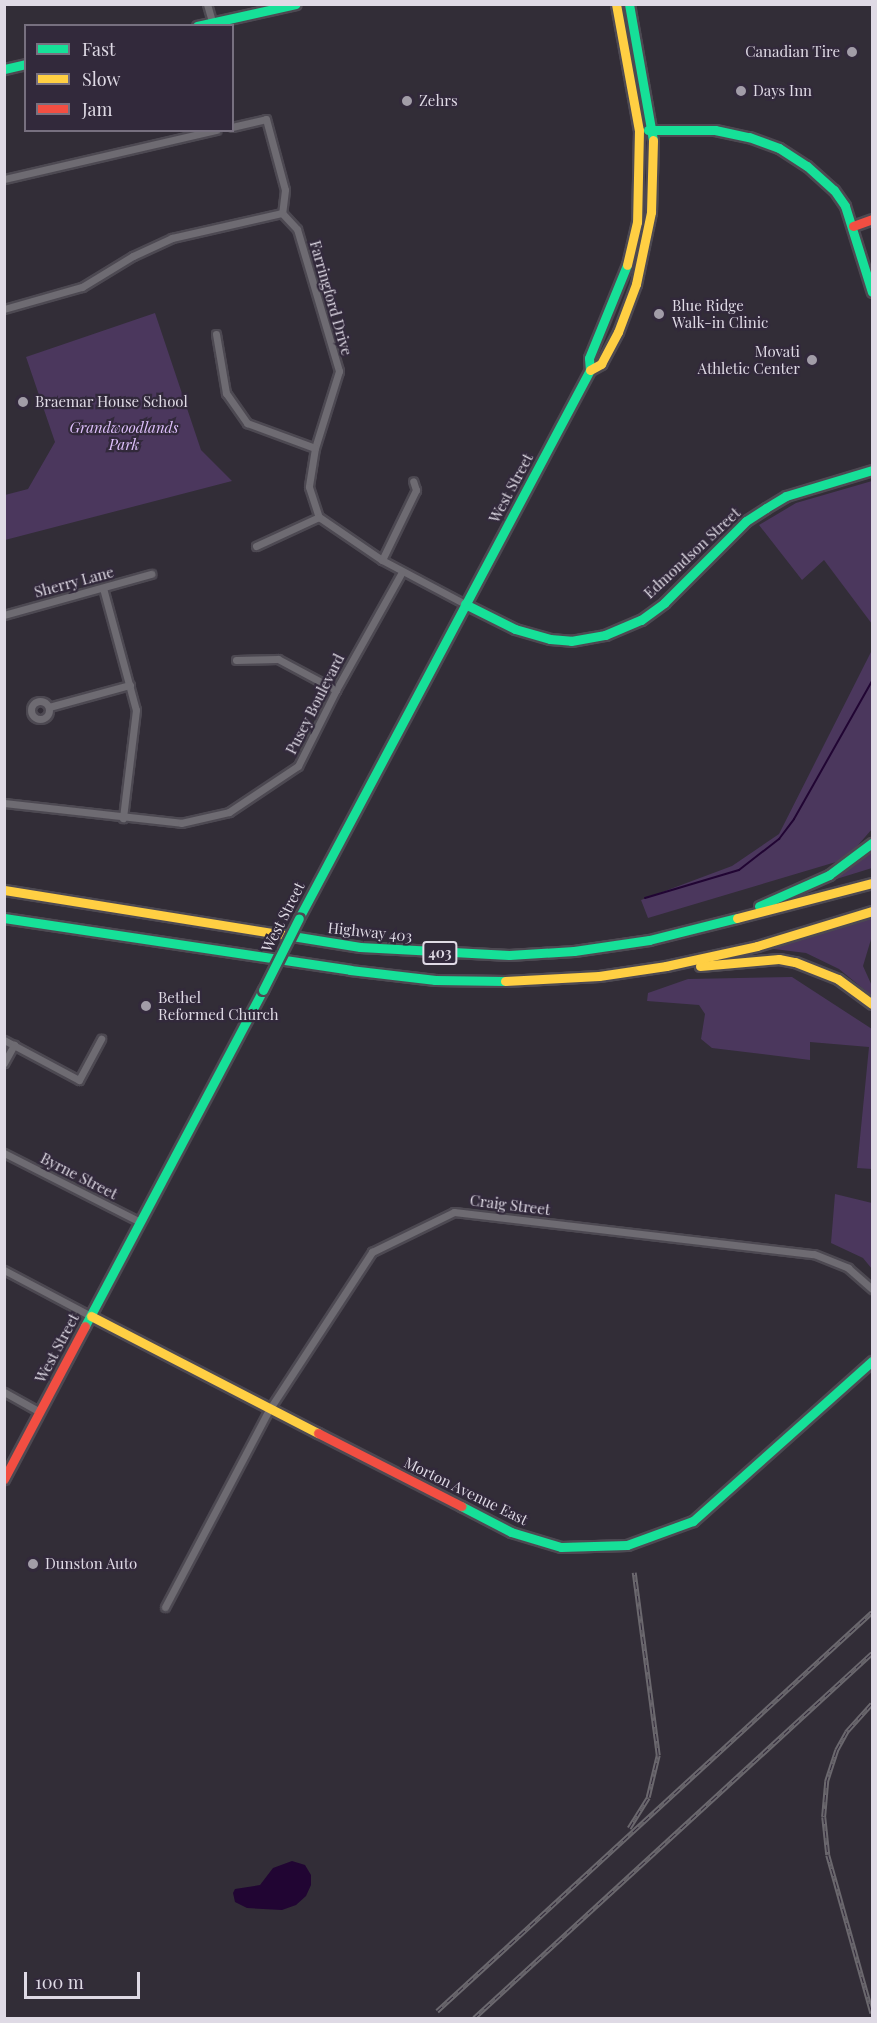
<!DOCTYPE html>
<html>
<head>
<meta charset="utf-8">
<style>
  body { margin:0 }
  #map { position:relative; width:877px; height:2023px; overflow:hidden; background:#322d37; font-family:"Playfair Display",serif }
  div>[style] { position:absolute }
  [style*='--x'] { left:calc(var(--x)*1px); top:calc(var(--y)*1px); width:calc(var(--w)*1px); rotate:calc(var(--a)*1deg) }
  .green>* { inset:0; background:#4b375d }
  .water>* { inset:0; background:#210533 }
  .stream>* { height:2px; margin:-1px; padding:0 1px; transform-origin:1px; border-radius:1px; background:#210533 }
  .roads { filter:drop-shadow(2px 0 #4d4952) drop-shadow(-2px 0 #4d4952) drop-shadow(0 2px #4d4952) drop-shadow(0 -2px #4d4952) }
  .street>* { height:7px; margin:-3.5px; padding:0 3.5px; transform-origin:3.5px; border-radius:3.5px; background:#6e6b72 }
  .street>.ring { margin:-3.5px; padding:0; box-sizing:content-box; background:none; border:7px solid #6e6b72; border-radius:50% }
  .fast>* { height:9px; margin:-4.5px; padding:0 4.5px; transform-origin:4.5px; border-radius:4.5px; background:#16e098 }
  .slow>* { height:9px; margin:-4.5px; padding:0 4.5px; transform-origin:4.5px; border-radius:4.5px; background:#ffcf43 }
  .jam>* { height:9px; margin:-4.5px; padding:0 4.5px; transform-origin:4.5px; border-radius:4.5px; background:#f24e42 }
  .rail>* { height:4.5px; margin-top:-2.25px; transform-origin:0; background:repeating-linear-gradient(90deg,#32293b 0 7px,#6b686e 0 14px); box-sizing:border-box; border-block:2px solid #6b686e }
  .bridges { filter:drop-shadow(2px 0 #4d4952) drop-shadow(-2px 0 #4d4952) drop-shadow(0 2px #4d4952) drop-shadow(0 -2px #4d4952) }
  .fast-bridge>* { height:9px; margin:-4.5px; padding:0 4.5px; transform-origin:4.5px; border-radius:4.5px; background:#16e098 }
  .dots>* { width:16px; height:16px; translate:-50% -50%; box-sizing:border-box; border:3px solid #32293b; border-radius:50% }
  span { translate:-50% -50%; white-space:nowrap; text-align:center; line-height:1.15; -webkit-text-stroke:4.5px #32293b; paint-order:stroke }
  .shield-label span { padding:2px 4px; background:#32293b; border:2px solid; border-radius:4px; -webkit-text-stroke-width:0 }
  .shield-label { font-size:14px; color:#dfdae5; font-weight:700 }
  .poi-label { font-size:15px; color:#dfdae5 }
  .right { translate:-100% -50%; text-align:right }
  .left { translate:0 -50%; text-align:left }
  .street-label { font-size:15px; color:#dfdae5 }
  .park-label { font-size:15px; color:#dfc1fd; font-style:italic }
  .frame { position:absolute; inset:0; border:6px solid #dfdae5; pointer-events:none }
  .legend { position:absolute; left:24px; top:24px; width:210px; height:108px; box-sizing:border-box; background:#32293b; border:2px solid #77707f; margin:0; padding:8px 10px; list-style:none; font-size:18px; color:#dfdae5 }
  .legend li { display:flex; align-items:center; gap:12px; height:30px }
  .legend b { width:30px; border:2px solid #77707f }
  .scale { position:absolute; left:24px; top:1972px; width:116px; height:27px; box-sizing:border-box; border:3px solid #dfdae5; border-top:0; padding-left:8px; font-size:18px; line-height:21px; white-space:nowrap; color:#dfdae5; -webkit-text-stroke:4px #32293b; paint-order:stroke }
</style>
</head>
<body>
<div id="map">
  <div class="green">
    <div style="clip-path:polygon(155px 313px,201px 450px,232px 481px,5px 540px,5px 495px,28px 489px,55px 442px,26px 357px)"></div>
    <div style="clip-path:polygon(872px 481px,872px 624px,824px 560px,802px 580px,759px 525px,796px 503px)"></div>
    <div style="clip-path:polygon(872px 650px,872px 829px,846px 859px,648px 918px,641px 900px,732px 866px,779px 834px)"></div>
    <div style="clip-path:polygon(872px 846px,872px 868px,830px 881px,846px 870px)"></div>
    <div style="clip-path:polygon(872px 918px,872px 936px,863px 966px,872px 986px,872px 996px,839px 969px,806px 953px,759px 947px)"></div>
    <div style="clip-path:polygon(792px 977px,872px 1029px,872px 1169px,857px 1168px,869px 1047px,810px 1042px,810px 1060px,712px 1048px,701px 1039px,705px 1014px,699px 1005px,647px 1001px,648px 993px,688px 979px)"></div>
    <div style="clip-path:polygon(835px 1194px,872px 1203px,872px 1269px,863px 1258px,831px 1243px)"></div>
  </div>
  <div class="water">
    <div style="clip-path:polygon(292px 1861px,305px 1865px,311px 1875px,311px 1885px,306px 1896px,296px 1905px,282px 1910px,247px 1908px,235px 1902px,233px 1893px,235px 1889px,260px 1885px,273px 1868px)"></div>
  </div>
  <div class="stream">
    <div style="--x:645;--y:898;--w:98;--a:-16.6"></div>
    <div style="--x:739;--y:870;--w:51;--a:-37.8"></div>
    <div style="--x:779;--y:839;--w:25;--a:-53"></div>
    <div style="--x:794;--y:819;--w:159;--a:-60.5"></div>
  </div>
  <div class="roads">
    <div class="street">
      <div style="--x:207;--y:4;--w:19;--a:74"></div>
      <div style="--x:232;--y:127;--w:35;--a:-13"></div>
      <div style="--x:266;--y:119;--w:73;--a:75"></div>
      <div style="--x:285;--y:190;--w:23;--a:97"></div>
      <div style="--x:4;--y:179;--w:218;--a:-13"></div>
      <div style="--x:282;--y:213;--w:22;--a:47"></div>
      <div style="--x:297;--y:229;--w:148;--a:73.5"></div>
      <div style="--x:339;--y:371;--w:81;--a:107.3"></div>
      <div style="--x:315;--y:448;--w:39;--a:99"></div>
      <div style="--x:309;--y:487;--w:32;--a:72"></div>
      <div style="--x:319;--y:517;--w:76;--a:34.3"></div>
      <div style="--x:382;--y:560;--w:94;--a:27.9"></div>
      <div style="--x:4;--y:309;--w:81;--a:-15.8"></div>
      <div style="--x:82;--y:287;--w:60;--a:-31.3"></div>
      <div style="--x:133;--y:256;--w:43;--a:-24.8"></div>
      <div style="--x:172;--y:238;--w:113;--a:-12.8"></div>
      <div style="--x:216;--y:334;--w:60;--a:80.4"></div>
      <div style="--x:226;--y:393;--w:37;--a:55"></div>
      <div style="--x:247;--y:423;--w:72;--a:20.2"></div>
      <div style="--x:256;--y:546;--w:69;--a:-24.7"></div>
      <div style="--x:382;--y:560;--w:78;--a:-64.1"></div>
      <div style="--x:416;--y:490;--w:9;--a:-108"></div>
      <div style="--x:103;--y:588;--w:126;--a:74.9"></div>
      <div style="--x:136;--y:710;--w:109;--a:96.9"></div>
      <div style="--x:4;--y:615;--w:153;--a:-15.6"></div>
      <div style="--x:236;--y:660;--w:42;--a:-1.4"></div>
      <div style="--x:278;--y:659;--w:66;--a:28.1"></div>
      <div class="ring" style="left:31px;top:701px;width:11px;height:11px"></div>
      <div style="--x:49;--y:707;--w:84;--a:-15.2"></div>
      <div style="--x:4;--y:803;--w:178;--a:6.4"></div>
      <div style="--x:181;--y:823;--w:49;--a:-12.9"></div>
      <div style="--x:229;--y:812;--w:83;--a:-33.7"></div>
      <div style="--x:298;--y:766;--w:85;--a:-63.4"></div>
      <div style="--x:336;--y:690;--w:135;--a:-60.8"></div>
      <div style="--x:4;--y:1040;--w:85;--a:28.1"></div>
      <div style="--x:79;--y:1080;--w:47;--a:-61.8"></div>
      <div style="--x:4;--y:1063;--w:21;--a:-61"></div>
      <div style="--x:4;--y:1153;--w:153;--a:26.9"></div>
      <div style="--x:4;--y:1270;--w:98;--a:27.9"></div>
      <div style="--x:4;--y:1392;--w:41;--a:29.1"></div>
      <div style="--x:165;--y:1607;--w:223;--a:-62.2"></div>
      <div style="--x:269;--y:1410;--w:189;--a:-56.9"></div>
      <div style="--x:372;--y:1252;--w:91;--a:-26"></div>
      <div style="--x:454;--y:1212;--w:362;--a:6.7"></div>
      <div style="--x:814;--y:1254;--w:37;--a:22"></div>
      <div style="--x:848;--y:1268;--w:32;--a:41"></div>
    </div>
    <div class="fast">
      <div style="--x:629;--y:4;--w:138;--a:80"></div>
      <div style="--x:197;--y:26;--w:101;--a:-12.5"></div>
      <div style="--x:4;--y:69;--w:23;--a:-13"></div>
      <div style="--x:648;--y:130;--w:67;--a:0"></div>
      <div style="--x:715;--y:130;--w:35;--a:12"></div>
      <div style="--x:749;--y:137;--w:32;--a:20"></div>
      <div style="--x:779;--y:148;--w:33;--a:33"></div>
      <div style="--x:807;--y:166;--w:36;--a:42"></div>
      <div style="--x:834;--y:190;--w:19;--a:55"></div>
      <div style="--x:845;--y:206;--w:90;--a:72.6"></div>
      <div style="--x:465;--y:604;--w:56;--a:26.6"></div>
      <div style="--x:515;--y:629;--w:36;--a:16"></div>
      <div style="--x:550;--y:639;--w:21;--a:5"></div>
      <div style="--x:571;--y:641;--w:35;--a:-10"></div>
      <div style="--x:605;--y:635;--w:39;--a:-23"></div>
      <div style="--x:641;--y:620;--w:29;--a:-36"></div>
      <div style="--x:664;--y:603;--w:116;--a:-45"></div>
      <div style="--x:746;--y:521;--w:24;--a:-33"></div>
      <div style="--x:766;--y:508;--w:23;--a:-31"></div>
      <div style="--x:786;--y:496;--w:90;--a:-16.8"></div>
      <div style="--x:759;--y:906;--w:77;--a:-23.9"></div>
      <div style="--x:829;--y:875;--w:54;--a:-36.7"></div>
      <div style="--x:4;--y:918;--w:350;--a:8.5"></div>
      <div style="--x:350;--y:970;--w:86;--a:6.7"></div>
      <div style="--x:435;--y:980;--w:70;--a:0.8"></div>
      <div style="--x:299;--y:918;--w:620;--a:-62.03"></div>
      <div style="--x:590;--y:370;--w:12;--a:-95"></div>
      <div style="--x:589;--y:358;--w:100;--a:-67.8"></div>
      <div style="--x:292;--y:936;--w:69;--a:9.2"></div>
      <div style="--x:360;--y:947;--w:149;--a:3.1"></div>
      <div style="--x:509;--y:955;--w:65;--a:-3.5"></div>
      <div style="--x:574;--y:951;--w:76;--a:-8.3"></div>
      <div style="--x:649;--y:940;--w:91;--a:-14"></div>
      <div style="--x:85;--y:1326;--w:380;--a:-62.1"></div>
      <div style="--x:461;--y:1506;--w:56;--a:27.5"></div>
      <div style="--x:511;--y:1532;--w:52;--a:16.7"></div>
      <div style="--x:561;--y:1547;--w:66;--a:-1.7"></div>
      <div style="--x:627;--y:1545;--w:70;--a:-20"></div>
      <div style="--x:693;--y:1521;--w:240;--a:-41.8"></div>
    </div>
    <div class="slow">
      <div style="--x:616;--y:4;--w:128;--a:79.7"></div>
      <div style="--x:639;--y:130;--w:92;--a:91.2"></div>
      <div style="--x:637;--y:222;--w:44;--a:103.1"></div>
      <div style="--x:590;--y:370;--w:13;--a:-29"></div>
      <div style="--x:601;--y:364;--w:36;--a:-62"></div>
      <div style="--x:618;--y:332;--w:51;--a:-69.4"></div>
      <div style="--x:636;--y:284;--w:74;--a:-78.2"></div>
      <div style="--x:651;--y:212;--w:72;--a:-88.4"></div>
      <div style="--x:4;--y:890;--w:292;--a:9.1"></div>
      <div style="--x:737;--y:918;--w:139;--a:-14.5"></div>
      <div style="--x:700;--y:966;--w:79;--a:-5.1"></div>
      <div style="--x:779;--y:959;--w:16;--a:11"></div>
      <div style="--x:795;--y:962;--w:46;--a:21.6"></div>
      <div style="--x:838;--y:979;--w:42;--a:36.3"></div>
      <div style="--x:505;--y:981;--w:94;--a:-3"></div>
      <div style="--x:599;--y:976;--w:68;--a:-8.5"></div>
      <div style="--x:666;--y:966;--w:93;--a:-12.4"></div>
      <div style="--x:757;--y:946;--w:120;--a:-16.9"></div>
      <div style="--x:91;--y:1316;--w:255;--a:27.3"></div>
    </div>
    <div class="jam">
      <div style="--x:853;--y:226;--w:20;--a:-20"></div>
      <div style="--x:318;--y:1433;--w:161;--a:27"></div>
      <div style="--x:4;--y:1479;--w:173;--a:-62.1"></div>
    </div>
  </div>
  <div class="rail">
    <div style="--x:872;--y:1704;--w:38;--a:132"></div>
    <div style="--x:847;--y:1732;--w:21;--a:119"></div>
    <div style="--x:837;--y:1750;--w:33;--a:108"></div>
    <div style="--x:827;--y:1781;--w:36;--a:95"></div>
    <div style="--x:824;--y:1817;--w:38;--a:84"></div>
    <div style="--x:828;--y:1855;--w:164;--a:74.4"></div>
    <div style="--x:629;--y:1828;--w:36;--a:-58"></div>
    <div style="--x:648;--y:1797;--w:43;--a:-76.6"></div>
    <div style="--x:658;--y:1755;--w:184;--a:-97.5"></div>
    <div style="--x:437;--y:2011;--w:590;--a:-42.53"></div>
    <div style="--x:474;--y:2018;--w:540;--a:-42.52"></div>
  </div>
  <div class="bridges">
    <div class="fast-bridge">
      <div style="--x:263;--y:990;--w:80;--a:-63.4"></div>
    </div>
  </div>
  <div class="dots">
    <div style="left:852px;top:52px;background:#a29da8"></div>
    <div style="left:741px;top:91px;background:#a29da8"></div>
    <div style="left:407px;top:101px;background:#a29da8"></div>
    <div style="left:659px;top:314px;background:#a29da8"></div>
    <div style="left:812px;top:360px;background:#a29da8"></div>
    <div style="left:23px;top:402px;background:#a29da8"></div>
    <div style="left:146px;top:1006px;background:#a29da8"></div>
    <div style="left:33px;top:1564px;background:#a29da8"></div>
  </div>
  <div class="shield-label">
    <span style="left:440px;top:953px">403</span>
  </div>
  <div class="poi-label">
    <span class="right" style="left:840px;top:52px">Canadian Tire</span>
    <span class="left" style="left:753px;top:91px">Days Inn</span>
    <span class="left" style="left:419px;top:101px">Zehrs</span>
    <span class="left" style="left:672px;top:314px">Blue Ridge<br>Walk-in Clinic</span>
    <span class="right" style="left:800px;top:360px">Movati<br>Athletic Center</span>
    <span class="left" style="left:35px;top:402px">Braemar House School</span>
    <span class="left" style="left:158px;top:1006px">Bethel<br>Reformed Church</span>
    <span class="left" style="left:45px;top:1564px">Dunston Auto</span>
  </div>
  <div class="street-label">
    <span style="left:331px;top:298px;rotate:74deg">Farringford Drive</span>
    <span style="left:511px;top:488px;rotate:-62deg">West Street</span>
    <span style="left:692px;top:553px;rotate:-43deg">Edmondson Street</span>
    <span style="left:74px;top:582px;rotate:-15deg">Sherry Lane</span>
    <span style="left:315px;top:704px;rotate:-63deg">Pusey Boulevard</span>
    <span style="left:283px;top:917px;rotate:-63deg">West Street</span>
    <span style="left:370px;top:932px;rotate:6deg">Highway 403</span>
    <span style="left:79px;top:1176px;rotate:27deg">Byrne Street</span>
    <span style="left:510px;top:1205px;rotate:7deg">Craig Street</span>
    <span style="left:57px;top:1348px;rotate:-62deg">West Street</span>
    <span style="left:466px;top:1491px;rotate:26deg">Morton Avenue East</span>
  </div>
  <div class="park-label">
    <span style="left:124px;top:436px">Grandwoodlands<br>Park</span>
  </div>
  <div class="frame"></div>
  <ul class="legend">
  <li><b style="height:8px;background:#16e098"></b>Fast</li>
  <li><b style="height:8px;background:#ffcf43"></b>Slow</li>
  <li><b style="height:8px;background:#f24e42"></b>Jam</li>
  </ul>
  <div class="scale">100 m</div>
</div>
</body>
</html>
